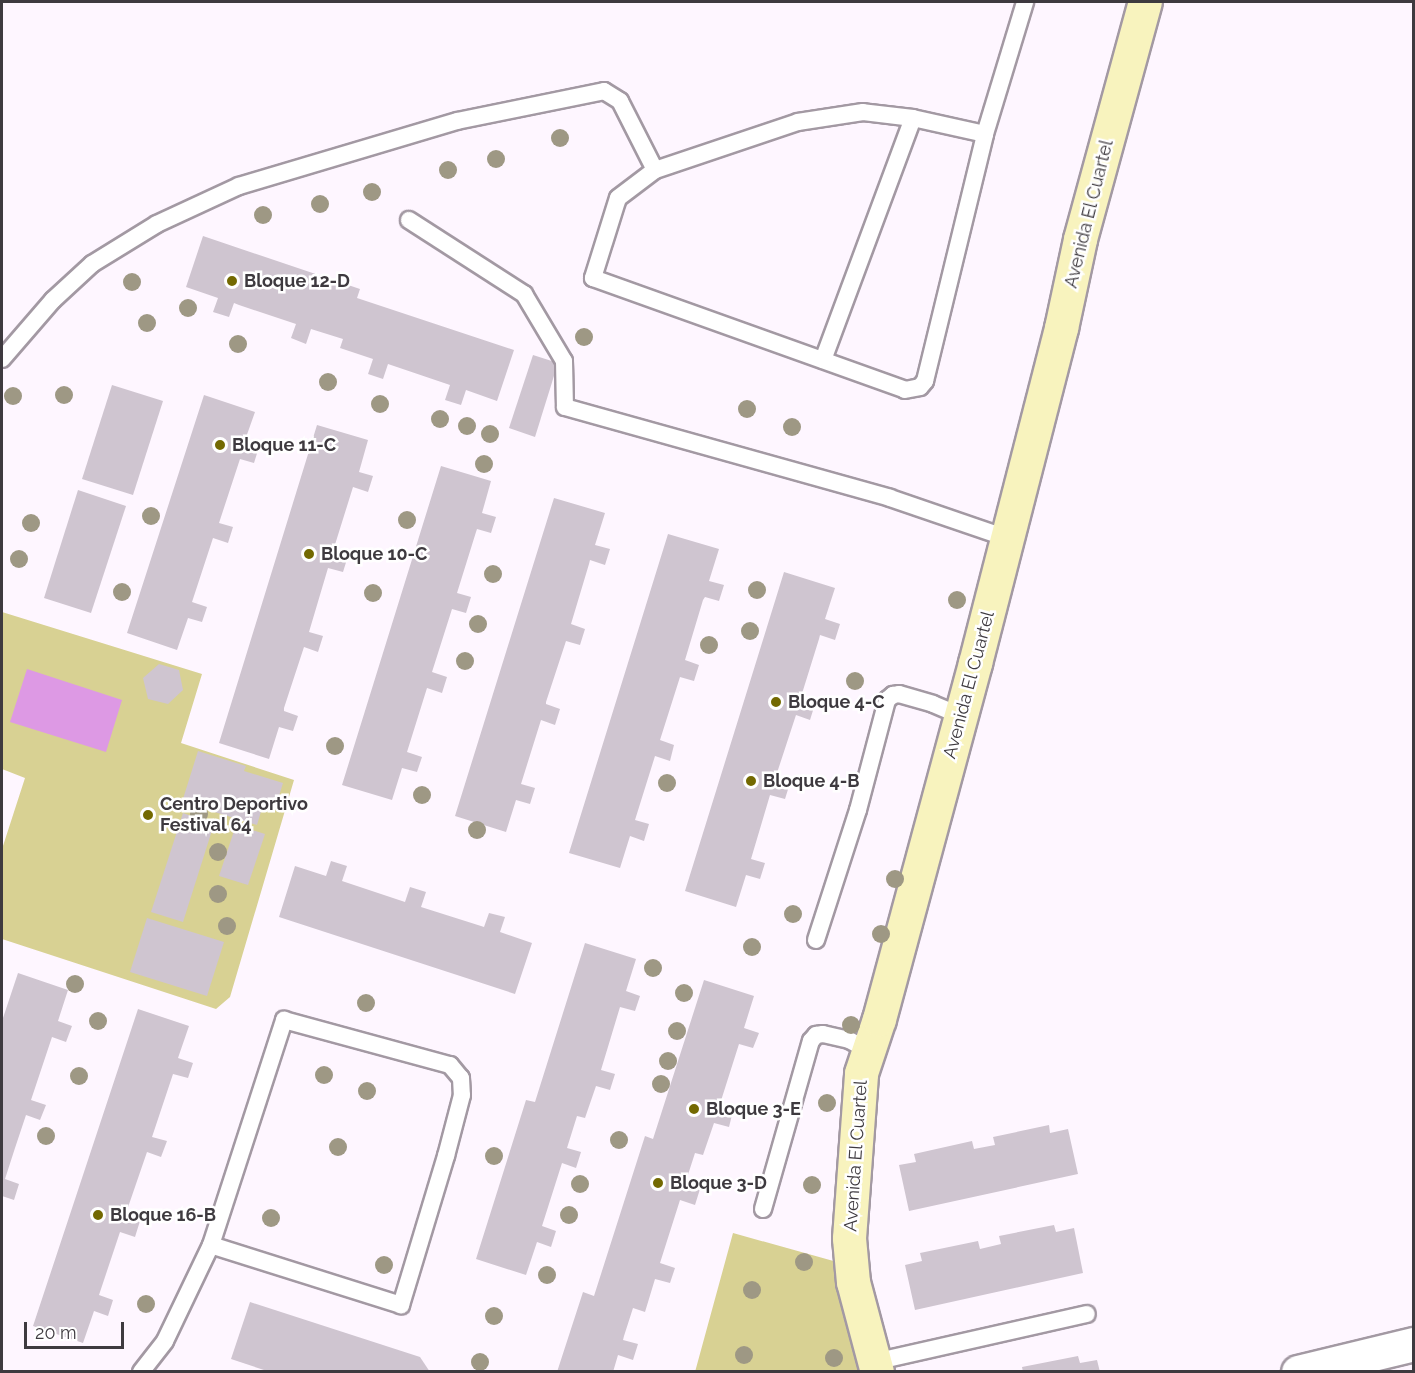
<!DOCTYPE html>
<html>
<head>
<meta charset="utf-8">
<style>
  body { margin:0 }
  #map { position:relative; width:1415px; height:1373px; overflow:hidden; background:#fef6ff; font-family:Raleway,sans-serif }
  div>[style] { position:absolute }
  [style*='--x'] { left:calc(var(--x)*1px); top:calc(var(--y)*1px); width:calc(var(--w)*1px); rotate:calc(var(--a)*1deg) }
  .green>* { inset:0; background:#d8d193 }
  .water>* { inset:0; background:#dd99e4 }
  .building>* { inset:0; background:#cfc5d0 }
  .roads { filter:drop-shadow(2px 0 #a399a3) drop-shadow(-2px 0 #a399a3) drop-shadow(0 2px #a399a3) drop-shadow(0 -2px #a399a3) }
  .lane>* { height:16px; margin:-8px; padding:0 8px; transform-origin:8px; border-radius:8px; background:#fff }
  .street>* { height:33px; margin:-16.5px; padding:0 16.5px; transform-origin:16.5px; border-radius:16.5px; background:#fff }
  .secondary>* { height:33px; margin:-16.5px; padding:0 16.5px; transform-origin:16.5px; border-radius:16.5px; background:#f8f3be }
  .trees>* { width:18px; height:18px; margin:-9px; border-radius:50%; background:#9e9884 }
  .dots>* { width:16px; height:16px; translate:-50% -50%; box-sizing:border-box; border:3px solid #fff; border-radius:50% }
  span { translate:-50% -50%; white-space:nowrap; text-align:center; line-height:1.15; -webkit-text-stroke:5px #fff; paint-order:stroke }
  .street-label { font-size:18px; color:#3e3a3f }
  .poi-label { font-size:18px; color:#3e3a3f; font-weight:700 }
  .left { translate:0 -50%; text-align:left }
  .frame { position:absolute; inset:0; border:3px solid #3e3a3f; pointer-events:none }
  .scale { position:absolute; left:24px; top:1322px; width:100px; height:27px; box-sizing:border-box; border:3px solid #3e3a3f; border-top:0; padding-left:8px; font-size:18px; line-height:21px; white-space:nowrap; color:#3e3a3f; -webkit-text-stroke:4px #fff; paint-order:stroke }
</style>
</head>
<body>
<div id="map">
  <div class="green">
    <div style="clip-path:polygon(2px 612px,202px 674px,181px 743px,294px 780px,230px 997px,216px 1009px,2px 939px,2px 849px,25px 778px,2px 769px)"></div>
    <div style="clip-path:polygon(733px 1233px,837px 1262px,843px 1305px,861px 1371px,695px 1372px)"></div>
  </div>
  <div class="water">
    <div style="clip-path:polygon(27px 669px,122px 700px,106px 752px,10px 722px)"></div>
  </div>
  <div class="building">
    <div style="clip-path:polygon(203px 236px,360px 289px,357px 298px,514px 350px,497px 401px,466px 390px,461px 405px,445px 400px,450px 385px,388px 364px,383px 379px,368px 374px,373px 359px,340px 348px,343px 339px,311px 329px,306px 344px,291px 338px,296px 324px,239px 305px,234px 303px,229px 317px,213px 312px,218px 298px,186px 287px)"></div>
    <div style="clip-path:polygon(533px 355px,558px 363px,535px 437px,509px 428px)"></div>
    <div style="clip-path:polygon(112px 385px,163px 401px,133px 495px,82px 479px)"></div>
    <div style="clip-path:polygon(204px 395px,255px 412px,244px 443px,259px 447px,254px 463px,240px 459px,219px 523px,233px 527px,228px 543px,213px 538px,192px 602px,207px 607px,202px 622px,188px 618px,177px 650px,127px 633px)"></div>
    <div style="clip-path:polygon(317px 425px,368px 440px,359px 472px,373px 476px,368px 492px,353px 487px,333px 551px,348px 556px,343px 572px,328px 568px,309px 632px,323px 636px,318px 652px,304px 647px,284px 708px,284px 711px,298px 716px,293px 731px,279px 727px,269px 759px,219px 743px)"></div>
    <div style="clip-path:polygon(441px 466px,491px 481px,482px 513px,496px 517px,491px 533px,477px 529px,476px 532px,457px 593px,471px 597px,466px 613px,452px 609px,432px 672px,447px 677px,442px 693px,427px 688px,407px 752px,422px 757px,417px 772px,402px 768px,392px 800px,342px 785px)"></div>
    <div style="clip-path:polygon(78px 490px,126px 506px,91px 613px,44px 598px)"></div>
    <div style="clip-path:polygon(554px 498px,605px 513px,595px 545px,610px 549px,605px 565px,590px 560px,589px 564px,571px 624px,585px 629px,580px 645px,566px 641px,546px 702px,546px 704px,560px 709px,555px 725px,541px 720px,521px 784px,535px 788px,530px 804px,516px 800px,506px 832px,455px 816px)"></div>
    <div style="clip-path:polygon(668px 534px,719px 549px,709px 581px,724px 585px,719px 601px,705px 597px,703px 600px,685px 660px,699px 665px,694px 681px,680px 677px,660px 740px,674px 745px,670px 761px,655px 756px,635px 820px,649px 824px,644px 841px,630px 836px,620px 868px,569px 853px)"></div>
    <div style="clip-path:polygon(784px 572px,835px 588px,825px 619px,840px 624px,835px 640px,820px 635px,819px 639px,800px 700px,815px 704px,810px 720px,796px 715px,775px 779px,790px 783px,785px 799px,770px 795px,751px 859px,765px 863px,760px 879px,746px 875px,736px 907px,685px 891px)"></div>
    <div style="clip-path:polygon(159px 664px,179px 670px,183px 690px,168px 704px,148px 699px,143px 678px)"></div>
    <div style="clip-path:polygon(198px 751px,246px 766px,244px 771px,283px 783px,275px 809px,263px 805px,257px 825px,182px 802px)"></div>
    <div style="clip-path:polygon(183px 813px,214px 824px,183px 922px,151px 912px)"></div>
    <div style="clip-path:polygon(236px 825px,265px 834px,248px 885px,219px 876px)"></div>
    <div style="clip-path:polygon(331px 861px,347px 866px,342px 881px,405px 902px,410px 887px,426px 892px,421px 907px,481px 926px,484px 927px,489px 913px,505px 917px,500px 932px,532px 943px,515px 994px,279px 917px,295px 866px,326px 876px)"></div>
    <div style="clip-path:polygon(147px 918px,224px 942px,207px 996px,130px 972px)"></div>
    <div style="clip-path:polygon(585px 943px,636px 959px,626px 991px,640px 996px,635px 1011px,620px 1007px,601px 1070px,615px 1074px,610px 1090px,596px 1086px,585px 1118px,577px 1116px,567px 1148px,581px 1152px,576px 1168px,562px 1163px,542px 1226px,556px 1231px,551px 1247px,537px 1242px,526px 1275px,476px 1259px,526px 1100px,535px 1102px)"></div>
    <div style="clip-path:polygon(18px 973px,68px 990px,58px 1021px,72px 1026px,66px 1042px,52px 1037px,31px 1100px,46px 1105px,40px 1120px,26px 1115px,15px 1148px,5px 1179px,19px 1184px,14px 1200px,2px 1196px,2px 1021px)"></div>
    <div style="clip-path:polygon(704px 980px,754px 996px,744px 1028px,759px 1033px,753px 1048px,739px 1044px,719px 1107px,733px 1111px,729px 1127px,714px 1123px,703px 1155px,695px 1153px,685px 1184px,700px 1189px,695px 1205px,680px 1200px,660px 1263px,675px 1268px,670px 1283px,655px 1279px,645px 1312px,633px 1308px,624px 1336px,623px 1340px,638px 1344px,633px 1360px,618px 1355px,613px 1372px,557px 1372px,583px 1292px,594px 1296px,645px 1136px,653px 1139px)"></div>
    <div style="clip-path:polygon(138px 1009px,189px 1026px,178px 1058px,193px 1063px,188px 1078px,173px 1074px,152px 1137px,167px 1141px,161px 1157px,147px 1152px,125px 1216px,140px 1221px,135px 1237px,120px 1232px,99px 1295px,113px 1300px,108px 1316px,94px 1311px,83px 1343px,33px 1326px)"></div>
    <div style="clip-path:polygon(1049px 1125px,1050px 1133px,1068px 1129px,1078px 1174px,909px 1211px,899px 1165px,916px 1162px,914px 1154px,972px 1141px,974px 1149px,995px 1145px,993px 1137px)"></div>
    <div style="clip-path:polygon(1054px 1225px,1056px 1232px,1074px 1228px,1083px 1273px,915px 1310px,905px 1265px,922px 1261px,920px 1253px,978px 1241px,980px 1249px,1001px 1244px,999px 1236px)"></div>
    <div style="clip-path:polygon(250px 1302px,420px 1357px,430px 1372px,270px 1372px,231px 1359px)"></div>
    <div style="clip-path:polygon(1078px 1356px,1080px 1363px,1097px 1360px,1100px 1372px,1023px 1372px,1022px 1367px)"></div>
  </div>
  <div class="roads">
    <div class="lane">
      <div style="--x:985;--y:134;--w:74;--a:-167.5"></div>
      <div style="--x:913;--y:118;--w:50;--a:-173.2"></div>
      <div style="--x:863;--y:112;--w:66;--a:171.3"></div>
      <div style="--x:798;--y:122;--w:151;--a:161.4"></div>
      <div style="--x:655;--y:170;--w:46;--a:142.9"></div>
      <div style="--x:618;--y:198;--w:84;--a:107.4"></div>
      <div style="--x:593;--y:278;--w:331;--a:19.7"></div>
      <div style="--x:905;--y:390;--w:15;--a:-11"></div>
      <div style="--x:920;--y:387;--w:8;--a:-50"></div>
      <div style="--x:925;--y:381;--w:254;--a:-76.3"></div>
      <div style="--x:985;--y:134;--w:138;--a:-73.1"></div>
      <div style="--x:409;--y:220;--w:137;--a:32.8"></div>
      <div style="--x:524;--y:294;--w:78;--a:59.2"></div>
      <div style="--x:564;--y:361;--w:46;--a:88.8"></div>
      <div style="--x:565;--y:407;--w:337;--a:15.6"></div>
      <div style="--x:890;--y:498;--w:124;--a:18.9"></div>
      <div style="--x:2;--y:359;--w:78;--a:-49.2"></div>
      <div style="--x:53;--y:300;--w:53;--a:-42.7"></div>
      <div style="--x:92;--y:264;--w:76;--a:-31.6"></div>
      <div style="--x:157;--y:224;--w:90;--a:-24.9"></div>
      <div style="--x:239;--y:186;--w:227;--a:-16.6"></div>
      <div style="--x:457;--y:121;--w:150;--a:-11.5"></div>
      <div style="--x:604;--y:91;--w:19;--a:32"></div>
      <div style="--x:620;--y:101;--w:77;--a:63.1"></div>
      <div style="--x:823;--y:360;--w:258;--a:-69.6"></div>
      <div style="--x:816;--y:940;--w:137;--a:-72.1"></div>
      <div style="--x:858;--y:810;--w:114;--a:-75.2"></div>
      <div style="--x:887;--y:700;--w:8;--a:-40"></div>
      <div style="--x:893;--y:695;--w:6;--a:-9"></div>
      <div style="--x:899;--y:694;--w:35;--a:16"></div>
      <div style="--x:933;--y:704;--w:30;--a:23"></div>
      <div style="--x:763;--y:1209;--w:175;--a:-74.1"></div>
      <div style="--x:811;--y:1041;--w:8;--a:-50"></div>
      <div style="--x:816;--y:1035;--w:7;--a:-8"></div>
      <div style="--x:823;--y:1034;--w:27;--a:13"></div>
      <div style="--x:849;--y:1040;--w:21;--a:28"></div>
      <div style="--x:874;--y:1362;--w:218;--a:-12.7"></div>
      <div style="--x:141;--y:1372;--w:39;--a:-52"></div>
      <div style="--x:165;--y:1341;--w:106;--a:-64.4"></div>
      <div style="--x:211;--y:1245;--w:237;--a:-72"></div>
      <div style="--x:284;--y:1020;--w:172;--a:15.2"></div>
      <div style="--x:450;--y:1065;--w:17;--a:50"></div>
      <div style="--x:461;--y:1078;--w:17;--a:87"></div>
      <div style="--x:462;--y:1095;--w:63;--a:104.7"></div>
      <div style="--x:446;--y:1156;--w:156;--a:106.8"></div>
      <div style="--x:401;--y:1305;--w:199;--a:-162.5"></div>
    </div>
    <div class="street">
      <div style="--x:1298;--y:1372;--w:119;--a:-13.6"></div>
    </div>
    <div class="secondary">
      <div style="--x:877;--y:1372;--w:93;--a:-104.9"></div>
      <div style="--x:853;--y:1282;--w:44;--a:-95.2"></div>
      <div style="--x:849;--y:1238;--w:165;--a:-85.8"></div>
      <div style="--x:861;--y:1073;--w:57;--a:-71.6"></div>
      <div style="--x:879;--y:1019;--w:369;--a:-74.9"></div>
      <div style="--x:975;--y:663;--w:346;--a:-75.6"></div>
      <div style="--x:1061;--y:328;--w:91;--a:-77.9"></div>
      <div style="--x:1080;--y:239;--w:246;--a:-74.7"></div>
    </div>
  </div>
  <div class="trees">
    <div style="left:560px;top:138px"></div>
    <div style="left:496px;top:159px"></div>
    <div style="left:448px;top:170px"></div>
    <div style="left:372px;top:192px"></div>
    <div style="left:320px;top:204px"></div>
    <div style="left:263px;top:215px"></div>
    <div style="left:132px;top:282px"></div>
    <div style="left:188px;top:308px"></div>
    <div style="left:147px;top:323px"></div>
    <div style="left:584px;top:337px"></div>
    <div style="left:238px;top:344px"></div>
    <div style="left:328px;top:382px"></div>
    <div style="left:64px;top:395px"></div>
    <div style="left:13px;top:396px"></div>
    <div style="left:380px;top:404px"></div>
    <div style="left:747px;top:409px"></div>
    <div style="left:440px;top:419px"></div>
    <div style="left:467px;top:426px"></div>
    <div style="left:792px;top:427px"></div>
    <div style="left:490px;top:434px"></div>
    <div style="left:484px;top:464px"></div>
    <div style="left:151px;top:516px"></div>
    <div style="left:407px;top:520px"></div>
    <div style="left:31px;top:523px"></div>
    <div style="left:19px;top:559px"></div>
    <div style="left:493px;top:574px"></div>
    <div style="left:757px;top:590px"></div>
    <div style="left:122px;top:592px"></div>
    <div style="left:373px;top:593px"></div>
    <div style="left:957px;top:600px"></div>
    <div style="left:478px;top:624px"></div>
    <div style="left:750px;top:631px"></div>
    <div style="left:709px;top:645px"></div>
    <div style="left:465px;top:661px"></div>
    <div style="left:855px;top:681px"></div>
    <div style="left:335px;top:746px"></div>
    <div style="left:667px;top:783px"></div>
    <div style="left:422px;top:795px"></div>
    <div style="left:199px;top:814px"></div>
    <div style="left:477px;top:830px"></div>
    <div style="left:218px;top:852px"></div>
    <div style="left:895px;top:879px"></div>
    <div style="left:218px;top:894px"></div>
    <div style="left:793px;top:914px"></div>
    <div style="left:227px;top:926px"></div>
    <div style="left:881px;top:934px"></div>
    <div style="left:752px;top:947px"></div>
    <div style="left:653px;top:968px"></div>
    <div style="left:75px;top:984px"></div>
    <div style="left:684px;top:993px"></div>
    <div style="left:366px;top:1003px"></div>
    <div style="left:98px;top:1021px"></div>
    <div style="left:851px;top:1025px"></div>
    <div style="left:677px;top:1031px"></div>
    <div style="left:668px;top:1061px"></div>
    <div style="left:324px;top:1075px"></div>
    <div style="left:79px;top:1076px"></div>
    <div style="left:661px;top:1084px"></div>
    <div style="left:367px;top:1091px"></div>
    <div style="left:827px;top:1103px"></div>
    <div style="left:46px;top:1136px"></div>
    <div style="left:619px;top:1140px"></div>
    <div style="left:338px;top:1147px"></div>
    <div style="left:494px;top:1156px"></div>
    <div style="left:580px;top:1184px"></div>
    <div style="left:812px;top:1185px"></div>
    <div style="left:569px;top:1215px"></div>
    <div style="left:271px;top:1218px"></div>
    <div style="left:804px;top:1262px"></div>
    <div style="left:384px;top:1265px"></div>
    <div style="left:547px;top:1275px"></div>
    <div style="left:752px;top:1290px"></div>
    <div style="left:146px;top:1304px"></div>
    <div style="left:494px;top:1316px"></div>
    <div style="left:744px;top:1355px"></div>
    <div style="left:834px;top:1358px"></div>
    <div style="left:480px;top:1362px"></div>
  </div>
  <div class="dots">
    <div style="left:232px;top:281px;background:#736901"></div>
    <div style="left:220px;top:445px;background:#736901"></div>
    <div style="left:309px;top:554px;background:#736901"></div>
    <div style="left:776px;top:702px;background:#736901"></div>
    <div style="left:751px;top:781px;background:#736901"></div>
    <div style="left:148px;top:815px;background:#736901"></div>
    <div style="left:694px;top:1109px;background:#736901"></div>
    <div style="left:658px;top:1183px;background:#736901"></div>
    <div style="left:98px;top:1215px;background:#736901"></div>
  </div>
  <div class="street-label">
    <span style="left:1089px;top:214px;rotate:-76deg">Avenida El Cuartel</span>
    <span style="left:969px;top:685px;rotate:-75deg">Avenida El Cuartel</span>
    <span style="left:856px;top:1156px;rotate:-86deg">Avenida El Cuartel</span>
  </div>
  <div class="poi-label">
    <span class="left" style="left:244px;top:281px">Bloque 12-D</span>
    <span class="left" style="left:232px;top:445px">Bloque 11-C</span>
    <span class="left" style="left:321px;top:554px">Bloque 10-C</span>
    <span class="left" style="left:788px;top:702px">Bloque 4-C</span>
    <span class="left" style="left:763px;top:781px">Bloque 4-B</span>
    <span class="left" style="left:160px;top:815px">Centro Deportivo<br>Festival 64</span>
    <span class="left" style="left:706px;top:1109px">Bloque 3-E</span>
    <span class="left" style="left:670px;top:1183px">Bloque 3-D</span>
    <span class="left" style="left:110px;top:1215px">Bloque 16-B</span>
  </div>
  <div class="frame"></div>
  <div class="scale">20 m</div>
</div>
</body>
</html>
